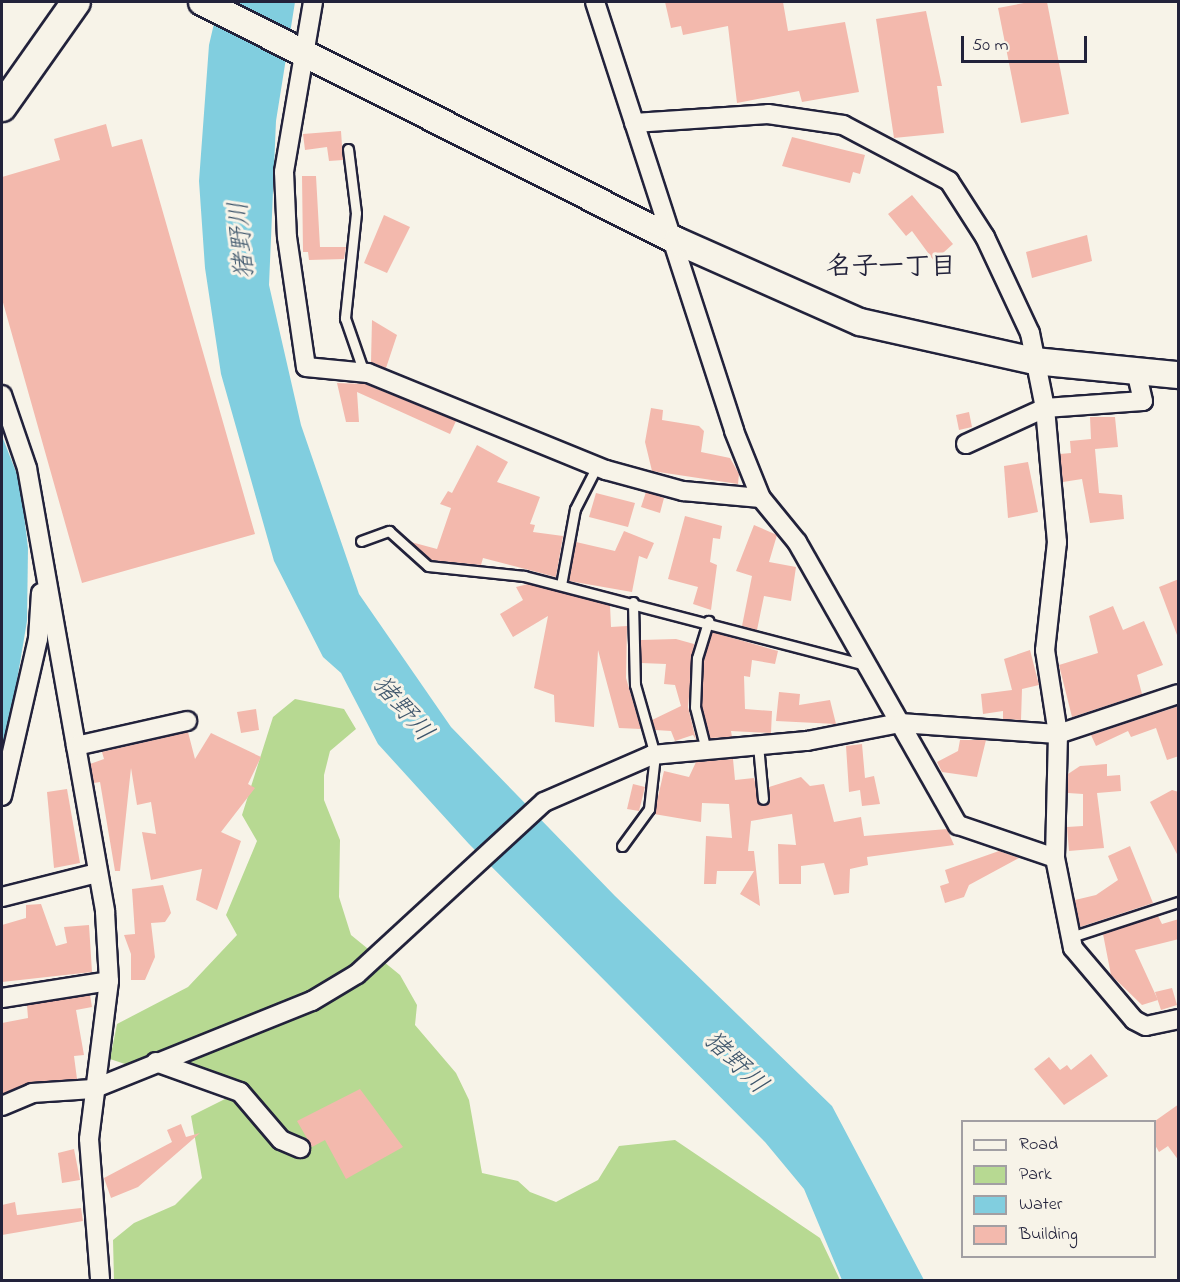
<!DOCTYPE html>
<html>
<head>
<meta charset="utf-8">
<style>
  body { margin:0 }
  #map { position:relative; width:1180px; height:1282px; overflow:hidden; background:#f7f3e8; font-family:"Indie Flower","Klee One",sans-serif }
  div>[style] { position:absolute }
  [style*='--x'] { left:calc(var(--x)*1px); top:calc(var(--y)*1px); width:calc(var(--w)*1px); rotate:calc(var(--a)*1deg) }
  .green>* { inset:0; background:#b7d992 }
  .water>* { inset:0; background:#81cedf }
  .building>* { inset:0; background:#f3b9ad }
  .roads { filter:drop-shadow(2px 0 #22223b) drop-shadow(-2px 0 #22223b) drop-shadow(0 2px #22223b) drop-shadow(0 -2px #22223b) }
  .lane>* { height:9px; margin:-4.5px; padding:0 4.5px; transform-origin:4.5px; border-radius:4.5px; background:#f7f3e8 }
  .street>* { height:18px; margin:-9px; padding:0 9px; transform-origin:9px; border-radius:9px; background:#f7f3e8 }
  .secondary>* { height:26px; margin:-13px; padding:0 13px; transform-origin:13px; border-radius:13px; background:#f7f3e8 }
  .primary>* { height:28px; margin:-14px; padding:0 14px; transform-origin:14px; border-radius:14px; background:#f7f3e8 }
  span { translate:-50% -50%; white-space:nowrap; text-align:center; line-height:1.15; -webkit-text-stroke:6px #f7f3e8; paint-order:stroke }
  .water-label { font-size:26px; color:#3e566c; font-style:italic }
  .neighbourhood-label { font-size:26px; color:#22223b; font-weight:700 }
  .frame { position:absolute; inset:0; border:3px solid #22223b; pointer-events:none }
  .legend { position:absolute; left:961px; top:1120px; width:195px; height:138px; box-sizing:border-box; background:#f7f3e8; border:2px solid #a29fa3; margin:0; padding:8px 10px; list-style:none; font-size:18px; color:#22223b }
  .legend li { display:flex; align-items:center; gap:12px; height:30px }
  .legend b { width:30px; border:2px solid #a29fa3 }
  .scale { position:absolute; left:961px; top:36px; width:126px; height:27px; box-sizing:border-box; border:3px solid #22223b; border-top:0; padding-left:8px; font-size:18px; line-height:21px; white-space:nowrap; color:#22223b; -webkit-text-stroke:4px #f7f3e8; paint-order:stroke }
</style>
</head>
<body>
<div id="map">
  <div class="green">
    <div style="clip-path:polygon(295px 699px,344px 709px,356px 729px,330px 751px,324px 775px,324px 800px,340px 840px,339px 897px,351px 935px,400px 975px,417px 1005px,415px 1025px,456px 1073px,469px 1100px,482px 1173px,518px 1181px,530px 1192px,556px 1202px,598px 1180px,619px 1146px,675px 1140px,820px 1238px,840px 1280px,114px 1280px,113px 1240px,134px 1223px,175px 1205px,202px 1178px,191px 1116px,227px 1098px,110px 1059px,117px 1024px,188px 987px,237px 935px,226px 915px,257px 841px,242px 815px,273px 717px)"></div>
  </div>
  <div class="water">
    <div style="clip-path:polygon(219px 2px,295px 2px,276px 121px,269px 285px,301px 425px,359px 594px,451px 727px,615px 896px,832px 1106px,924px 1280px,842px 1280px,804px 1189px,765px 1142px,469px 844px,378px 744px,341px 673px,323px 657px,274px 561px,221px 374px,205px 268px,199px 181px,209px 45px)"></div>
    <div style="clip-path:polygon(2px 436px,20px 482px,28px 548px,27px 621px,2px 770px)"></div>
  </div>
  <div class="building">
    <div style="clip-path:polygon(665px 2px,783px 2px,788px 31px,845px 22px,859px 92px,802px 102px,799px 91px,737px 103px,728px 26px,683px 35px,681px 26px,671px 28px)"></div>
    <div style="clip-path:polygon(1029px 2px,1047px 2px,1069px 114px,1021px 123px,998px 8px)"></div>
    <div style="clip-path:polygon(926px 11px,942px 86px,937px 86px,944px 133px,894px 138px,876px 19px)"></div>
    <div style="clip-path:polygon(106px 124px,112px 147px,142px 139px,255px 534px,82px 583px,2px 299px,2px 177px,60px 160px,54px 139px)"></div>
    <div style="clip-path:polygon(341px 131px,343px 160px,329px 161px,327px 147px,305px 150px,303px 134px)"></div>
    <div style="clip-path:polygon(792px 137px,865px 155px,860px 174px,853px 172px,850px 183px,782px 166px)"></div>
    <div style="clip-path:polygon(302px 176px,316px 176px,320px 247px,346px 247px,344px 259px,309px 260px,308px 252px,303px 252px)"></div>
    <div style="clip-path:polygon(912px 195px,953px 244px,934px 261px,912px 231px,906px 236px,888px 214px)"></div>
    <div style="clip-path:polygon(384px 215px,410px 227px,387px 273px,364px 263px)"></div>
    <div style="clip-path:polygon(1087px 235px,1092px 261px,1032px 278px,1026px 252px)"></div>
    <div style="clip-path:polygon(372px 320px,397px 335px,386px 368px,371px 362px)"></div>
    <div style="clip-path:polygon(337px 383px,365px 384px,456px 421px,450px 434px,357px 392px,359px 422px,346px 422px)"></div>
    <div style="clip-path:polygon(651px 408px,663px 410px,662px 420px,699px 426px,704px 431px,701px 452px,730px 458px,739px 474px,738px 484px,652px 471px,645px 442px)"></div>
    <div style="clip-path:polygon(969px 412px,972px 427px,959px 430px,956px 415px)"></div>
    <div style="clip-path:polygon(1090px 417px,1115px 417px,1118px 447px,1095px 449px,1099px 493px,1122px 495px,1124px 519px,1090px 523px,1082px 479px,1063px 482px,1060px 454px,1071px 453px,1070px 441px,1091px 439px)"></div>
    <div style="clip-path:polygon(477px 445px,508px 462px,497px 482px,540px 497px,530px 524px,535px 525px,533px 532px,563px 536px,556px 577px,483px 558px,481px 565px,431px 560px,411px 542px,437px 549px,451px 508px,440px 504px,448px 491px,452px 493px)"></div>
    <div style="clip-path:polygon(1028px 462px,1038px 512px,1008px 518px,1004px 466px)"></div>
    <div style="clip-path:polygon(646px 492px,664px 498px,660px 513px,641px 507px)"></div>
    <div style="clip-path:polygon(596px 493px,635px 503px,628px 527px,589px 517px)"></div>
    <div style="clip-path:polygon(685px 516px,722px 526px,720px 539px,713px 538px,710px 562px,717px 565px,711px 610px,693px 604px,698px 587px,668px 579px)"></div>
    <div style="clip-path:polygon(754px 525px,777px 535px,769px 562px,796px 567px,791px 601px,764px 596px,757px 630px,742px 626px,752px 576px,736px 571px)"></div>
    <div style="clip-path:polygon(624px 531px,654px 543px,647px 559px,639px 556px,632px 592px,569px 581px,576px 542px,615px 551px)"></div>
    <div style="clip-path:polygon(1179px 579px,1179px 635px,1177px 635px,1159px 587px)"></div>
    <div style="clip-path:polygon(528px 584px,610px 605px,611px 627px,627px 626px,626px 678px,641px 729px,619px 728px,598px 650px,594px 727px,555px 722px,554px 695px,534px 688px,548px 616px,513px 637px,500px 614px,523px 600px,516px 587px)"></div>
    <div style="clip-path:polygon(1113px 606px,1123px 630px,1144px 621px,1163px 665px,1137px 675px,1142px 694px,1072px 717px,1059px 665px,1098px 653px,1089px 616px)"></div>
    <div style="clip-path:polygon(712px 632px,778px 651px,775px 664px,752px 660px,750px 677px,744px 676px,745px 709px,772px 711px,771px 733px,731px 731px,732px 737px,710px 738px,702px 706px,704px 659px)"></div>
    <div style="clip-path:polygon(676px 639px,694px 644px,688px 707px,696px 740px,693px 735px,675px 741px,671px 731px,655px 730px,652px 720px,681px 706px,675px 685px,664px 684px,666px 664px,641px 663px,641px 640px)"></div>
    <div style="clip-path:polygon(1030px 650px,1039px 685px,1022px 689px,1021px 720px,1003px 719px,1003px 711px,983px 714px,981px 694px,1012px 690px,1004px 659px)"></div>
    <div style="clip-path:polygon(779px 692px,800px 694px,799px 705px,830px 700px,836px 724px,776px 721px)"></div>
    <div style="clip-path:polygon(1179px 706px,1179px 756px,1167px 760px,1156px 728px,1131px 737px,1128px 731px,1096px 746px,1091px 735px)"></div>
    <div style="clip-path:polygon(256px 709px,259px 730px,241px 733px,237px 712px)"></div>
    <div style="clip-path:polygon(188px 732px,195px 759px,211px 733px,261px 757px,248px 784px,255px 788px,221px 832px,241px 841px,217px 910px,196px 900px,202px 869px,151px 880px,142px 832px,156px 834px,151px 802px,137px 805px,131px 768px,120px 871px,115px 871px,100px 782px,94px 783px,90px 764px,104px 759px,102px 752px)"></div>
    <div style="clip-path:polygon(960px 740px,986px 740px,977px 777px,942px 772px,937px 762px,958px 751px)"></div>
    <div style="clip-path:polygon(862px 744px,865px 778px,874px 776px,880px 804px,862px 806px,860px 790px,849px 792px,846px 746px)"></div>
    <div style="clip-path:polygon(733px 759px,735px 780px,754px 778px,761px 805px,769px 801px,769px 787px,801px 777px,810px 786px,824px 784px,834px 822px,861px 817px,864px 836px,947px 829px,954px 845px,867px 857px,868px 865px,850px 869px,849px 893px,834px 895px,824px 863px,801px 866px,801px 884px,779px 884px,778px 844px,796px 845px,792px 814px,751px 821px,748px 851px,754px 851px,760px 906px,740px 894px,754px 871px,717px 871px,716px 884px,704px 884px,706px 836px,732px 838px,729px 804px,702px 803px,701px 822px,654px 814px,664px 771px,689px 777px,696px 762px)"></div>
    <div style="clip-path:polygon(1107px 764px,1107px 776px,1120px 775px,1121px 791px,1097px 793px,1104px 848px,1069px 851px,1067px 827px,1083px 826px,1083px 794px,1068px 793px,1068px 774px,1080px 766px)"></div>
    <div style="clip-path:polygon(633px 784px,645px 787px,639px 811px,627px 809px)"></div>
    <div style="clip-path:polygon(67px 789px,80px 863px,54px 868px,47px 792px)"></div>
    <div style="clip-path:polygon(1172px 790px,1179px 792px,1179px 858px,1150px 802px)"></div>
    <div style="clip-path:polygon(1130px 846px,1153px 903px,1080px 927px,1075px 900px,1096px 895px,1118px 880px,1108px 856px)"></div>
    <div style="clip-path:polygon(999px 851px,1019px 858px,969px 885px,964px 897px,945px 903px,940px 886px,949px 883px,945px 870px)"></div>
    <div style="clip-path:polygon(163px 885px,171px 913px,165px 922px,151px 923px,155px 957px,145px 980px,131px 980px,131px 954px,124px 935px,135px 934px,132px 889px)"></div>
    <div style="clip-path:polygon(41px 904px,56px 946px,67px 943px,64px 927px,89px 925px,92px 972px,2px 982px,2px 925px,26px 918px,26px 905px)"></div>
    <div style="clip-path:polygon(1158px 916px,1162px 924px,1179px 919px,1179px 939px,1135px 950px,1158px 1000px,1142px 1005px,1111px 975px,1103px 934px)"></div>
    <div style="clip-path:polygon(1172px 988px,1177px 1005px,1161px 1010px,1155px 992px)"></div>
    <div style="clip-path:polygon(90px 995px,92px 1007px,76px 1010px,84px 1055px,74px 1056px,77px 1079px,31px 1082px,2px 1094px,2px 1023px,28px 1018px,27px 1005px)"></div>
    <div style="clip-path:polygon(1091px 1054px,1108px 1076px,1064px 1105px,1034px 1069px,1049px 1057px,1060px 1070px,1067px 1065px,1071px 1070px)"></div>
    <div style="clip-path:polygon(360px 1089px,403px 1147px,346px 1179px,325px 1140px,312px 1147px,297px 1121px)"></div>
    <div style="clip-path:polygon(1179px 1104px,1179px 1161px,1168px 1146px,1159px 1152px,1155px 1145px,1155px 1121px)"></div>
    <div style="clip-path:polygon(181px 1124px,186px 1137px,200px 1133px,138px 1187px,111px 1198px,104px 1178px,172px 1142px,167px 1130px)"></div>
    <div style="clip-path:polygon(74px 1149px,80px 1180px,62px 1183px,58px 1153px)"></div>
    <div style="clip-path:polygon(15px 1202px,17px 1215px,81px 1208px,83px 1221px,2px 1235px,2px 1205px)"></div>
  </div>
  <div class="roads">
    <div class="lane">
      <div style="--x:348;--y:149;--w:64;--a:82.9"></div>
      <div style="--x:356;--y:213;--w:106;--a:96"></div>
      <div style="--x:345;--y:318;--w:58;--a:70.9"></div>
      <div style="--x:361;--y:541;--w:30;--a:-20"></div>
      <div style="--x:389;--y:531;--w:52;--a:41.9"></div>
      <div style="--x:428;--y:566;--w:97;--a:5.9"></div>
      <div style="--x:524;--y:576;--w:353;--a:14.6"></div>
      <div style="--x:561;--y:585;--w:77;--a:-79.6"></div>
      <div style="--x:575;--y:509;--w:48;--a:-62.9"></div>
      <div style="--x:758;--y:745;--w:54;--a:84.7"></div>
      <div style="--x:706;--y:750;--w:44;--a:-104.3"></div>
      <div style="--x:695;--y:707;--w:49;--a:-87.7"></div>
      <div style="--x:697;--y:658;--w:39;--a:-73"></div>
      <div style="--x:622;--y:846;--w:46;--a:-53.9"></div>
      <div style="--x:649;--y:809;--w:54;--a:-83.7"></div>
      <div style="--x:655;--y:755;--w:73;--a:-105.9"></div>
      <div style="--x:635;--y:685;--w:83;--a:-91.4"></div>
      <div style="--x:1071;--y:937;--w:113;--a:-18.1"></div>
    </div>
    <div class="street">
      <div style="--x:313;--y:2;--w:172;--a:99.7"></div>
      <div style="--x:284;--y:172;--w:65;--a:87.4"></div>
      <div style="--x:287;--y:237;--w:131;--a:81.7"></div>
      <div style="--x:306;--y:367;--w:62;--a:5.5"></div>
      <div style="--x:368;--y:373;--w:257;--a:22.2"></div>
      <div style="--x:606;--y:470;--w:80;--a:15.3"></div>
      <div style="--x:683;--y:491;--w:78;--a:5.1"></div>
      <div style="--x:595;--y:2;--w:451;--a:72"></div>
      <div style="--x:734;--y:431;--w:72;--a:68.1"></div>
      <div style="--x:761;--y:498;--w:57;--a:50.7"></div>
      <div style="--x:797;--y:542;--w:326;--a:60.4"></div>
      <div style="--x:958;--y:825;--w:102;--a:18.8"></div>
      <div style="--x:634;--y:123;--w:134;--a:-3.8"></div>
      <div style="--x:768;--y:114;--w:76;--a:8.3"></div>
      <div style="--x:843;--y:125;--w:120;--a:27.8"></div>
      <div style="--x:949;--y:181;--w:67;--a:57.3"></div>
      <div style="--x:985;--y:237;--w:106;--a:64.9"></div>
      <div style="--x:1030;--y:333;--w:76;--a:78.7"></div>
      <div style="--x:1045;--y:408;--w:135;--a:84.9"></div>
      <div style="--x:1057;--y:542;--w:109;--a:96.3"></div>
      <div style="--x:1045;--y:650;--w:85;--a:81.2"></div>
      <div style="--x:1058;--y:734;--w:124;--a:91.4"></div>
      <div style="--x:1055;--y:858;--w:92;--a:78.7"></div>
      <div style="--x:1073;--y:948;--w:94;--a:49.7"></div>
      <div style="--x:1134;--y:1020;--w:13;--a:27"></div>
      <div style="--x:1146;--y:1026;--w:33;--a:-12"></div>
      <div style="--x:2;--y:395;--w:77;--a:71.1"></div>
      <div style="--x:27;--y:468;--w:451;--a:80"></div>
      <div style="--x:105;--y:912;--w:69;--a:86.7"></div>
      <div style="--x:109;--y:981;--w:159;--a:97.2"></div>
      <div style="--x:89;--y:1139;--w:141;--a:85.5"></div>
      <div style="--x:966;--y:444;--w:87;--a:-24.5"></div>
      <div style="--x:1045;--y:408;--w:98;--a:-4.1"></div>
      <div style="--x:1143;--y:401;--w:28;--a:-103"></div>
      <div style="--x:76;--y:746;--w:114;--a:-12.7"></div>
      <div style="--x:2;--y:796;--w:161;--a:-77.1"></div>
      <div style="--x:38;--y:639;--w:46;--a:-86.3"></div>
      <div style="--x:2;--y:897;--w:98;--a:-14.2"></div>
      <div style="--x:2;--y:998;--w:108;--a:-9"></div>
      <div style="--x:156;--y:1062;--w:89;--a:19.7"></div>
      <div style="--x:240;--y:1092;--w:63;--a:49.5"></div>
      <div style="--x:281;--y:1140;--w:21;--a:23"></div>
      <div style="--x:2;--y:1106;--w:33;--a:-23"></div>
      <div style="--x:32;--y:1093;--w:61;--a:-3.8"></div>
      <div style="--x:93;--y:1089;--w:236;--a:-21.9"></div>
      <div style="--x:312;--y:1001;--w:52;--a:-31"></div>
      <div style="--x:357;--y:974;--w:254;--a:-42.6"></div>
      <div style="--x:544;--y:802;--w:118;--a:-23.5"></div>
      <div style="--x:652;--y:755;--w:156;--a:-5.2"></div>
      <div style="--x:807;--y:741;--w:95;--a:-11"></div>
      <div style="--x:900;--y:723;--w:158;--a:4"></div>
      <div style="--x:1058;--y:734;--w:126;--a:-18.4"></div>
    </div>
    <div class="secondary">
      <div style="--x:202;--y:2;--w:532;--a:26.71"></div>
      <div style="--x:677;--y:241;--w:200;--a:23.9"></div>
      <div style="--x:860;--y:322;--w:178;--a:12.6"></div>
      <div style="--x:1034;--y:361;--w:145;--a:5.6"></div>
    </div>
    <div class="primary">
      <div style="--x:2;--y:107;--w:128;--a:-54.8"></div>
    </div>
  </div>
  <div class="water-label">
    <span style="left:244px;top:240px;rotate:-95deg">猪野川</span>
    <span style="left:401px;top:710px;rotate:49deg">猪野川</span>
    <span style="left:734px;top:1064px;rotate:44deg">猪野川</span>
  </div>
  <div class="neighbourhood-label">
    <span style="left:891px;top:269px">名子一丁目</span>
  </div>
  <div class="frame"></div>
  <ul class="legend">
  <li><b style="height:8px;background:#f7f3e8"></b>Road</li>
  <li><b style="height:16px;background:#b7d992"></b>Park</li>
  <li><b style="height:16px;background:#81cedf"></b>Water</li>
  <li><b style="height:16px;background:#f3b9ad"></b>Building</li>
  </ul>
  <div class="scale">50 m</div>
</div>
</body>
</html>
